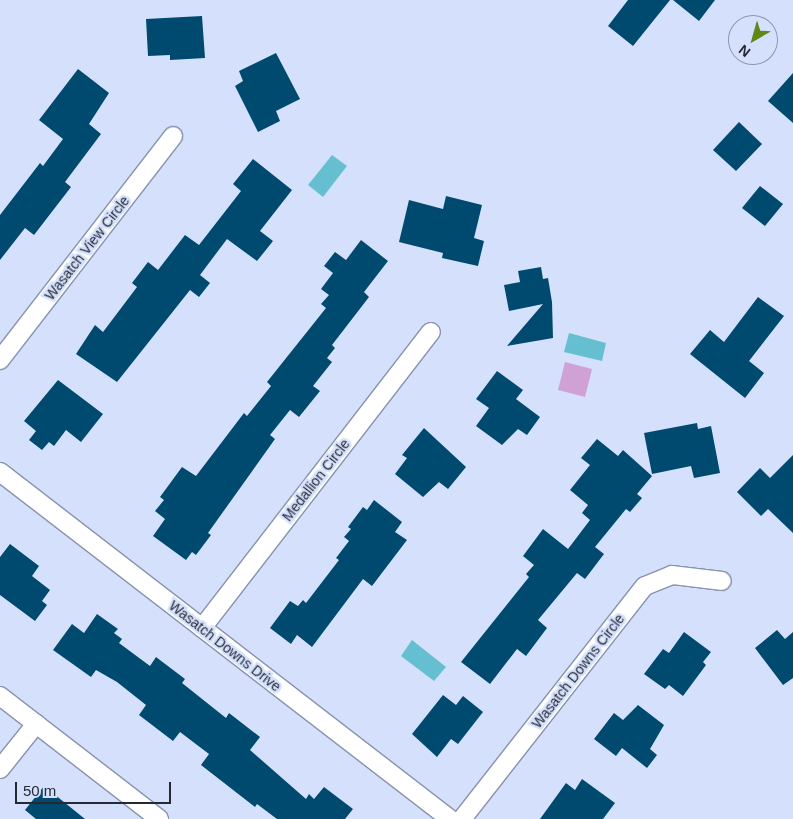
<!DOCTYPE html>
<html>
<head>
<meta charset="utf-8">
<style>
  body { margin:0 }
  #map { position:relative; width:793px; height:819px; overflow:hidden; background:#d5e1fc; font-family:Helvetica,sans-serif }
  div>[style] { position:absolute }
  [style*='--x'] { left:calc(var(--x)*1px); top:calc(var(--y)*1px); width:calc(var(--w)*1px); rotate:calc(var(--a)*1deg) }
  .green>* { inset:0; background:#cfa1d4 }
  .water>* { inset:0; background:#66bfd0 }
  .building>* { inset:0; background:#014a6f }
  .roads { filter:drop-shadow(1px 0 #8893ac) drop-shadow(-1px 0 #8893ac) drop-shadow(0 1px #8893ac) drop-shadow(0 -1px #8893ac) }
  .street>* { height:18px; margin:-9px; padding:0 9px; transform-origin:9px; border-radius:9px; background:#fff }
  span { translate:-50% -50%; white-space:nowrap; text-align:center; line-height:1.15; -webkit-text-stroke:5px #d5e1fc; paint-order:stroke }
  .street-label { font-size:14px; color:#252934 }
  .north { position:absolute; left:728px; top:15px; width:50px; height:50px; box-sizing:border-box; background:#d5e1fc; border:1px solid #8f97ac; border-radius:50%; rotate:218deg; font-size:14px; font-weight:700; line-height:20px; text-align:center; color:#252934 }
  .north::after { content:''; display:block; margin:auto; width:18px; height:22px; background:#5f8916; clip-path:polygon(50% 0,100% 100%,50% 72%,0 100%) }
  .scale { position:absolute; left:15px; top:782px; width:156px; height:22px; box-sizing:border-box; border:2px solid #252934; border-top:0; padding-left:6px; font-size:15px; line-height:18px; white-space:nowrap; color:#252934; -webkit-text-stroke:4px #d5e1fc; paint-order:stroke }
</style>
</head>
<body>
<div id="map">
  <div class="green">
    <div style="clip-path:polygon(565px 362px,592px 369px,585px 397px,558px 390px)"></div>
  </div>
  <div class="water">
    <div style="clip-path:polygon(332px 155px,347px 166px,323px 197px,308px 185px)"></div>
    <div style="clip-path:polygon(569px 333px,606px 343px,602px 361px,564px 352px)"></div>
    <div style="clip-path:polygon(412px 640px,446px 667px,434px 681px,401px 656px)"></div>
  </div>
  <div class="building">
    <div style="clip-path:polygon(628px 0,670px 0,633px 46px,608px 26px)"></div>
    <div style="clip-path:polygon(673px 0,715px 0,699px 21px)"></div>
    <div style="clip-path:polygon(202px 16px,205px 58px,170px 60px,170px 55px,148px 56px,146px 19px)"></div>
    <div style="clip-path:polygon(276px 53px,300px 99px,276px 111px,280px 121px,258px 132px,235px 86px,243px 81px,239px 71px)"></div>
    <div style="clip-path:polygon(78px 69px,109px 93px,89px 124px,101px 134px,65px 182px,71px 187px,34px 235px,25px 228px,0 260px,0 215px,40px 163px,43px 166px,63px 139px,39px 120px)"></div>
    <div style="clip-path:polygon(793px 73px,793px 123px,768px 101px)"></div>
    <div style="clip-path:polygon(739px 122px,762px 144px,736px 171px,713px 150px)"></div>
    <div style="clip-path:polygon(253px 159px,292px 190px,260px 231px,273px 241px,257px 261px,227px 239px,200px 275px,210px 283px,199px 297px,190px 290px,117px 382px,76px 354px,95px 325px,103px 332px,137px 287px,132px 283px,148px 262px,158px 270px,185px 235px,199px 245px,241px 191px,233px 184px)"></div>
    <div style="clip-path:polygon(760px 186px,783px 204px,765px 226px,742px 208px)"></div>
    <div style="clip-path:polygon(446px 196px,482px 205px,474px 238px,484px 241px,478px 266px,442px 258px,443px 253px,399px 242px,409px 200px,443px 209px)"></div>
    <div style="clip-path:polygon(361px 240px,388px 261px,364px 292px,369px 297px,332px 345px,335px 348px,327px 358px,332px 362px,313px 386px,320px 391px,299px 417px,290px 410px,270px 435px,275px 439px,208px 533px,211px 535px,196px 555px,192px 552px,186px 560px,153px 536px,165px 519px,155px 511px,164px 500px,160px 497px,182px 467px,196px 476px,244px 413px,247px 416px,271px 386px,267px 382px,326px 308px,321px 304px,329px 295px,321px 289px,333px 273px,324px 266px,335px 252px,346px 260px)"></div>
    <div style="clip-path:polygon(541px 267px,543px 279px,548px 278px,552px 302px,553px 338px,507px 346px,543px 304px,509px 311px,504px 285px,520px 282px,518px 271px)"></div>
    <div style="clip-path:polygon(758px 297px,784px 316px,749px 361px,764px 373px,745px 398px,690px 354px,710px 330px,724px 342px)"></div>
    <div style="clip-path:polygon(497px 371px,523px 390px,516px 399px,540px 417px,527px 435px,518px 429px,502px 445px,476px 426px,489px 408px,476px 399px)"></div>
    <div style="clip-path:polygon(58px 380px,103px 414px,81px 442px,66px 430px,54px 446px,49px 442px,42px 450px,29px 440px,36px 431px,24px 421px)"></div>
    <div style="clip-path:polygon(697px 423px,698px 429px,711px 426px,720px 473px,694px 478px,691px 466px,652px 474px,644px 433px)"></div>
    <div style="clip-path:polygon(424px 428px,466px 467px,448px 489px,439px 482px,423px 497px,395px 474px,407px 458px,402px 455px)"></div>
    <div style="clip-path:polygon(597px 439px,618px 456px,623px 450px,652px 476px,637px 494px,642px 498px,630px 512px,626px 509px,595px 547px,604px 554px,585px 579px,577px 573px,538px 620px,547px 628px,526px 656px,517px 649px,490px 684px,461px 662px,529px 577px,526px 574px,534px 565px,523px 556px,543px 529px,568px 549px,590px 520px,582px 513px,588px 505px,570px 490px,590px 465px,581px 458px)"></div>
    <div style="clip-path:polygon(793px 455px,793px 533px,768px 509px,761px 516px,737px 492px,760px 468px,770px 478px)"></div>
    <div style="clip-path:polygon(374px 500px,402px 522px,395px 532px,407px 540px,372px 586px,363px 579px,312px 647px,297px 635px,291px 644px,270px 628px,290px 601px,298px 606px,303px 600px,306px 603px,339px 560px,336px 558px,349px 541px,344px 537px,351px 529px,348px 527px,363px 507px,367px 510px)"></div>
    <div style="clip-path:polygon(10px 544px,39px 566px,32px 576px,50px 590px,42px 601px,47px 605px,35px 621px,0 595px,0 557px)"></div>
    <div style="clip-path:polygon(97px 614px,118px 629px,114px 633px,122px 639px,119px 643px,150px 666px,156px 657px,185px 679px,182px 683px,226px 718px,229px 713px,260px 737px,250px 750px,306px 799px,309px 794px,314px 799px,324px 787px,353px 809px,345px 819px,277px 819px,257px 804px,255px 807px,201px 765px,209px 754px,180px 732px,173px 741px,139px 715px,146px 705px,117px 682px,96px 670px,91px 677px,53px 650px,72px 624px,84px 633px)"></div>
    <div style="clip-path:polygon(777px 630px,785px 639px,793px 632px,793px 678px,783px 685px,755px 648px)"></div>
    <div style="clip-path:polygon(684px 632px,711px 652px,703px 662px,706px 665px,683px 696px,669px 685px,665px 689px,644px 674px,663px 649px,669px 653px)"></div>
    <div style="clip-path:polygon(443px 695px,456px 705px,463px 696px,483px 712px,458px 744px,451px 739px,437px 757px,412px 734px)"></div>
    <div style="clip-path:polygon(638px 705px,664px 725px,650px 749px,657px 755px,647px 768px,622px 748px,616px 756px,594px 739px,614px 713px,623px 720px)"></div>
    <div style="clip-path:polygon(582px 779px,615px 803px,603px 819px,540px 819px,566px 783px,575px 790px)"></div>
    <div style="clip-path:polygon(44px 786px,85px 819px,36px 819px,25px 810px)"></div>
  </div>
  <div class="roads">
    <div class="street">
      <div style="--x:0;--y:360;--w:283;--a:-52.3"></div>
      <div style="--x:0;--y:472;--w:568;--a:37.64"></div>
      <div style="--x:202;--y:628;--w:374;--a:-52.3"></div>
      <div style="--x:0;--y:696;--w:201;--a:37.7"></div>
      <div style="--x:0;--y:769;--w:58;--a:-51.3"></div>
      <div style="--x:462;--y:819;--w:296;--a:-51.9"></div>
      <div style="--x:645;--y:586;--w:29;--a:-22"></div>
      <div style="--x:672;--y:575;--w:50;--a:6.8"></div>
    </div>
  </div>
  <div class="street-label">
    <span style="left:87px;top:248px;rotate:-52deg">Wasatch View Circle</span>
    <span style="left:316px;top:480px;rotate:-52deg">Medallion Circle</span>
    <span style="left:225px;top:646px;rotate:38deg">Wasatch Downs Drive</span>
    <span style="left:578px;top:671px;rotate:-52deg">Wasatch Downs Circle</span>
  </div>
  <div class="north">N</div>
  <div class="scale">50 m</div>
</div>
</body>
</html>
